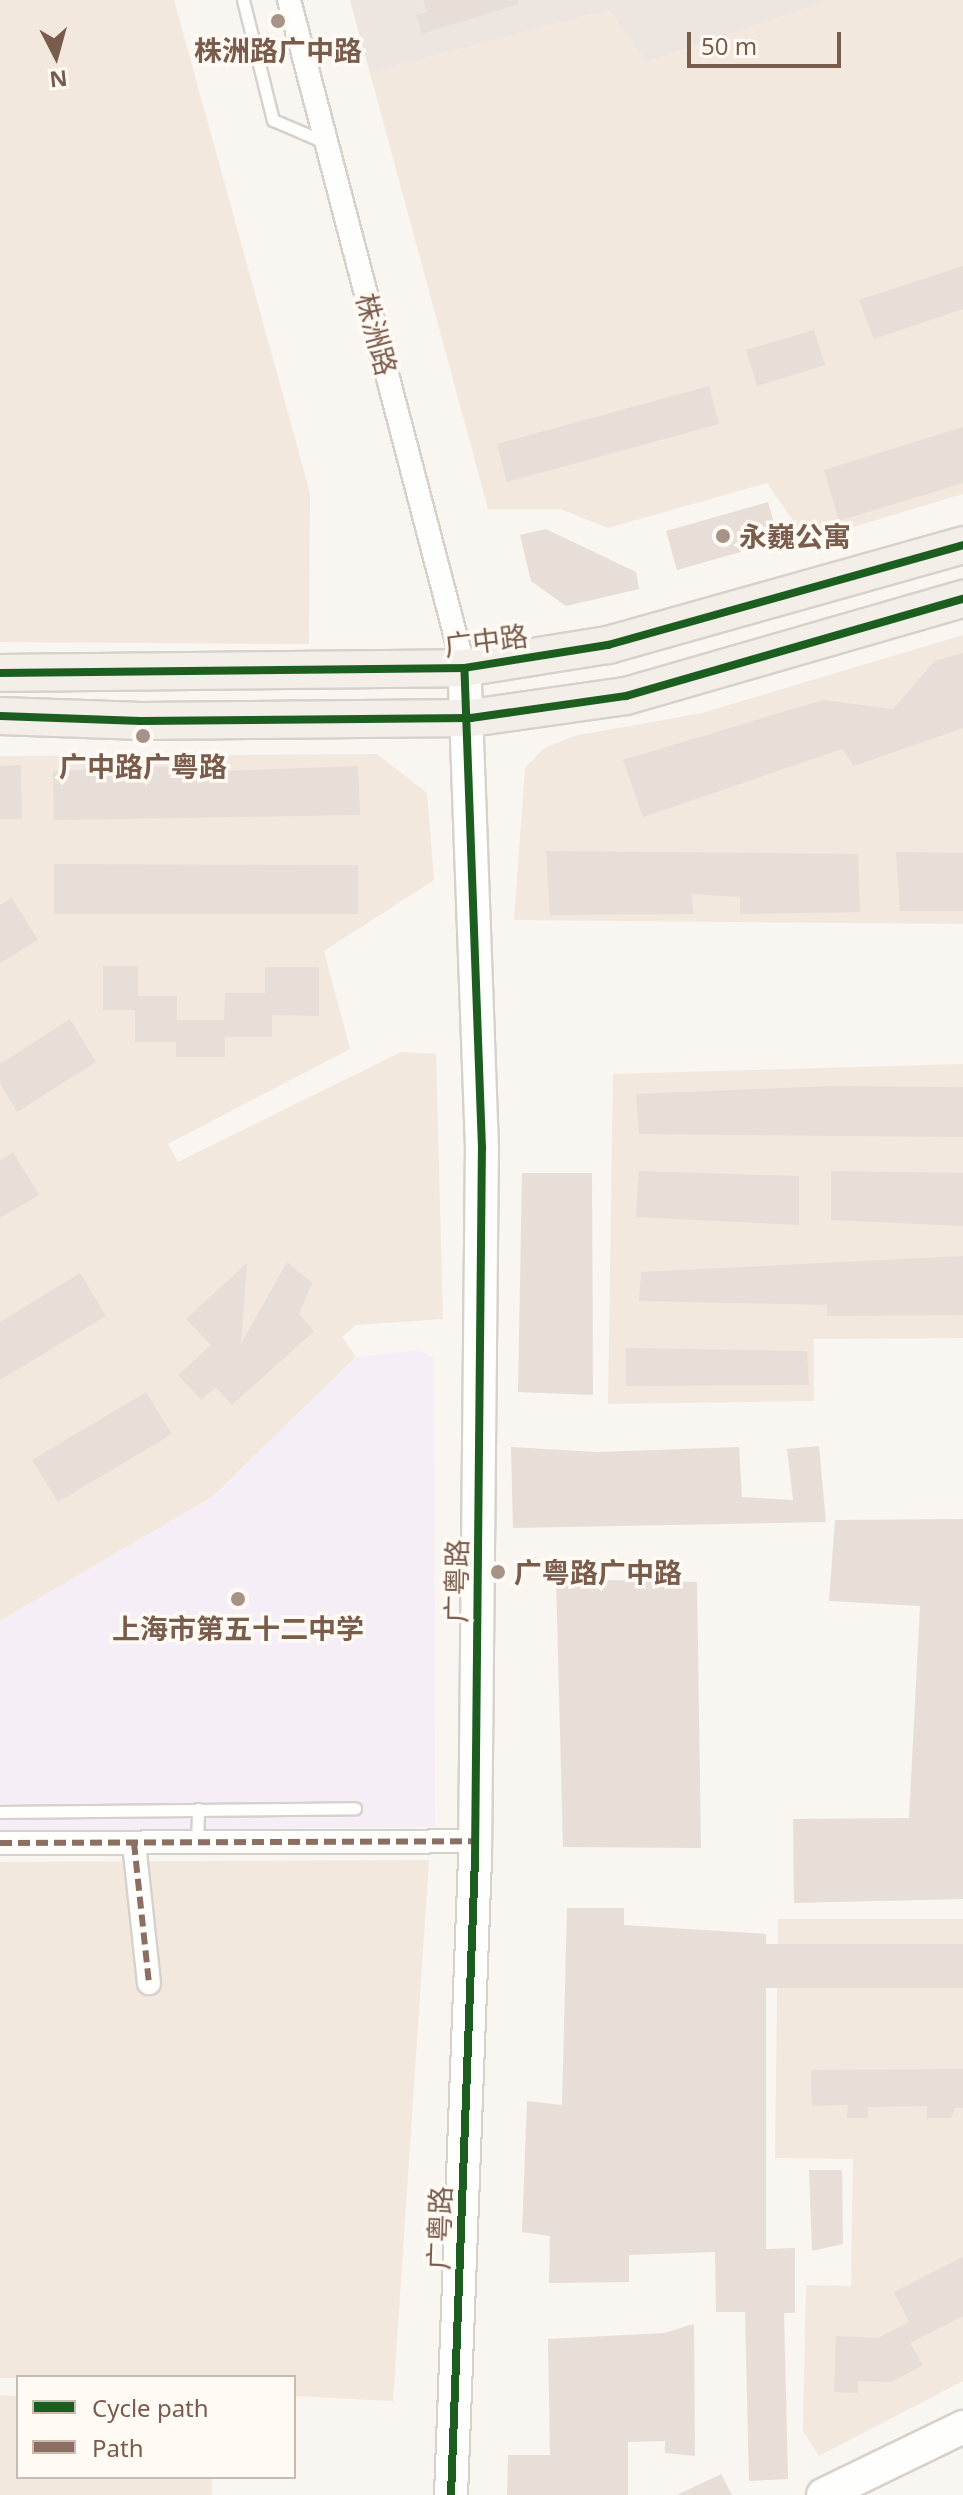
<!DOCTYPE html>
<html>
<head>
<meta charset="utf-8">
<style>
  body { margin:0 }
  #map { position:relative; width:963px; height:2495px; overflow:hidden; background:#f9f5f0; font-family:"Noto Sans","Noto Sans SC",sans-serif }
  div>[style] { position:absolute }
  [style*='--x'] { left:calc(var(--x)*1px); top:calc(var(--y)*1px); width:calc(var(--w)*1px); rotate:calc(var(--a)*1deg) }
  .residential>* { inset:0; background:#f2e8de }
  .industrial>* { inset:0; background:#ede5e0 }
  .education>* { inset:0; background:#f6eef6 }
  .building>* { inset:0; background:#e6ded7 }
  .roads { filter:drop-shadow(2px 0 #d7d1cb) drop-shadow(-2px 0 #d7d1cb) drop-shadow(0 2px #d7d1cb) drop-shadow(0 -2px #d7d1cb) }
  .service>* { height:11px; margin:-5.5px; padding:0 5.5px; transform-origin:5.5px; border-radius:5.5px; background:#fefefd }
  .minor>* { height:22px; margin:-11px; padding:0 11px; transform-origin:11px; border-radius:11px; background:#fefefd }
  .secondary>* { height:32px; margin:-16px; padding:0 16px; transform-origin:16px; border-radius:16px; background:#fefefd }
  .primary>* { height:36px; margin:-18px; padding:0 18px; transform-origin:18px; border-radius:18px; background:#f3eee8 }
  .quiet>* { height:6px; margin-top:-3px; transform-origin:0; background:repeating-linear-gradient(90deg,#8d6e63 0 12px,transparent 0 18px) }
  .cycleway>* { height:8px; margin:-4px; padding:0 4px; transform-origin:4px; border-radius:4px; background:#1b5e20 }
  .dots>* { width:22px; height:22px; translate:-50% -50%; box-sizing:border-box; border:4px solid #fffaf3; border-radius:50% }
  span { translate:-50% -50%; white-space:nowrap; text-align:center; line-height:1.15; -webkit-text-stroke:7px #fffaf3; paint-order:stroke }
  .poi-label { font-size:28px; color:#7a5c4d; font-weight:700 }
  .left { translate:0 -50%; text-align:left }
  .street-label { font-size:28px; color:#7a5c4d }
  .legend { position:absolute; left:16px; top:2375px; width:280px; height:104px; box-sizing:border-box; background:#fffaf3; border:2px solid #cabbb1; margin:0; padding:10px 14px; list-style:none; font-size:24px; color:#7a5c4d }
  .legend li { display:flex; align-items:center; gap:16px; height:40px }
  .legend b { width:40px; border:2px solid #cabbb1 }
  .north { position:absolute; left:16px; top:16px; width:80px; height:80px; -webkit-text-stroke:6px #fffaf3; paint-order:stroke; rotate:174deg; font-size:22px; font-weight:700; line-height:32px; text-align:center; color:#7a5c4d }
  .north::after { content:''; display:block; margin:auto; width:28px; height:36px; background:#7a5c4d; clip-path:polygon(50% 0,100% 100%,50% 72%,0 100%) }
  .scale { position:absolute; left:687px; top:32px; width:154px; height:36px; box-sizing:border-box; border:4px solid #7a5c4d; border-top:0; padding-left:10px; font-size:24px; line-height:28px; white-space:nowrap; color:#7a5c4d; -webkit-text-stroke:6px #fffaf3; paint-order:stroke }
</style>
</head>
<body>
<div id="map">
  <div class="residential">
    <div style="clip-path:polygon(0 0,174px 0,310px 493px,309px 644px,0 642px)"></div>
    <div style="clip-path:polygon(830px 0,963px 0,963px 494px,807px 541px,767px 483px,608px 528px,560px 509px,488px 509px,370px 73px,609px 10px,646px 62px)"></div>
    <div style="clip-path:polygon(963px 635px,963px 924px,514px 920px,525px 768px,543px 749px,574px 736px,702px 713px)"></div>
    <div style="clip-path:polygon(377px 754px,427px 793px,434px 880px,324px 951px,350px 1049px,168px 1144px,178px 1162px,401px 1052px,436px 1054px,443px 1319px,356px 1325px,342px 1337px,356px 1357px,212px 1497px,0 1621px,0 756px)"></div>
    <div style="clip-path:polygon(963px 1064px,963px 1338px,814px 1339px,814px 1401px,608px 1404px,613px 1074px)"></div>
    <div style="clip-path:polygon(429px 1860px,393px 2401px,294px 2396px,294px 2377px,0 2378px,0 1862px)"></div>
    <div style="clip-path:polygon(778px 1919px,963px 1919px,963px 2381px,819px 2456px,803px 2431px,806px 2285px,851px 2286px,853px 2159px,775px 2158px)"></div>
    <div style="clip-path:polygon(0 2395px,18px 2396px,18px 2477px,212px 2477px,212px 2495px,0 2495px)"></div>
  </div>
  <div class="industrial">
    <div style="clip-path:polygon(350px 0,830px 0,646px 62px,609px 10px,370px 73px)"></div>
  </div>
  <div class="education">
    <div style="clip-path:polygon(418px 1350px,434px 1358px,435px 1827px,0 1832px,0 1621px,212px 1497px,356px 1357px)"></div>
  </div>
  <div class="building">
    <div style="clip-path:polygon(423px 0,518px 0,518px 4px,422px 34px,416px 15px,427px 12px)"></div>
    <div style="clip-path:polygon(963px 266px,963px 309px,874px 339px,859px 300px)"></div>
    <div style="clip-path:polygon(814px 330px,825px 365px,757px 386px,746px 350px)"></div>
    <div style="clip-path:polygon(709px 386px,719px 424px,507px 482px,497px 444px)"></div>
    <div style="clip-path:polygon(963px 427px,963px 483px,839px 521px,824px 470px)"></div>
    <div style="clip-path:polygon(768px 502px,779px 541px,677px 570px,666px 531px)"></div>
    <div style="clip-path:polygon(546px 529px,636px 572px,639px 589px,566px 606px,531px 581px,520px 535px)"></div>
    <div style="clip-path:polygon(963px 653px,963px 728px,854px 766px,842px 749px,643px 817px,623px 760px,823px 700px,893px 709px,935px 661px)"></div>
    <div style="clip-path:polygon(21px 765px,22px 819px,0 819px,0 766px)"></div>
    <div style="clip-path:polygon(192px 766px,193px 772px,358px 766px,360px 815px,54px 820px,53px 771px)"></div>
    <div style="clip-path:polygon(546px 851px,858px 854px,860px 912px,740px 914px,740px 897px,691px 894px,694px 914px,550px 915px)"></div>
    <div style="clip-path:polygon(896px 852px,963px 853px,963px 911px,900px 911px)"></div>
    <div style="clip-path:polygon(54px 864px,358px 865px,358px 914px,54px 914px)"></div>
    <div style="clip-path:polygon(12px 898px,38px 940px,0 963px,0 905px)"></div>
    <div style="clip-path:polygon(103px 966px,138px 966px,138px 996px,177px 996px,177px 1020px,224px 1020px,225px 993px,265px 993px,265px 967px,319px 967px,319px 1016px,272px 1015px,272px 1037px,225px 1037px,225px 1057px,176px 1057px,176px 1042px,135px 1042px,135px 1010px,103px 1010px)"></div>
    <div style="clip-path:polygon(70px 1019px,96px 1062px,17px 1112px,0 1083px,0 1064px)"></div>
    <div style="clip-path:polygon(832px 1086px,963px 1087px,963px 1137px,639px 1134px,636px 1094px)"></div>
    <div style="clip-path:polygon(13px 1152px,39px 1195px,0 1218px,0 1160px)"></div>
    <div style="clip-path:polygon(639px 1171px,799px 1176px,799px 1225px,636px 1217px)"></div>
    <div style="clip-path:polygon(831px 1171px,963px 1173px,963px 1226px,831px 1220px)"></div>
    <div style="clip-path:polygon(522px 1173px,592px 1173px,593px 1395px,518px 1392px)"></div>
    <div style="clip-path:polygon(963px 1256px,963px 1315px,827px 1316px,827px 1305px,639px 1301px,641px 1272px)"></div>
    <div style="clip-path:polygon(287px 1262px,312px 1283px,299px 1314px,314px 1331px,232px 1405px,216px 1387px,201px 1400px,178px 1375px,211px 1345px,186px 1319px,247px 1263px,241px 1344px)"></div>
    <div style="clip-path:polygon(80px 1273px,106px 1316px,0 1380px,0 1322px)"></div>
    <div style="clip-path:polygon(626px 1348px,807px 1351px,809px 1385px,626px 1386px)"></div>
    <div style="clip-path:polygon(146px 1392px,172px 1434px,58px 1502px,32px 1460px)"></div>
    <div style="clip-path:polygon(819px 1446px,826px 1522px,513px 1528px,511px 1447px,597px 1452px,739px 1447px,742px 1497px,793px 1500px,787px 1449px)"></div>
    <div style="clip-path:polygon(963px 1519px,963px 1899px,794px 1903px,793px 1819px,909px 1818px,920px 1606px,829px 1601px,835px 1520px)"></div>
    <div style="clip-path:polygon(556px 1579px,697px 1582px,701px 1848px,563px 1847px)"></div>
    <div style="clip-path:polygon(567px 1908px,624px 1908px,624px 1925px,766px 1934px,766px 1944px,963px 1944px,963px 1988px,766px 1988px,766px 2249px,795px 2248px,795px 2313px,784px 2313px,788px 2479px,749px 2481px,745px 2312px,716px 2312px,715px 2252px,629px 2255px,629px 2282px,549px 2283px,550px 2236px,522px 2232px,527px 2101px,562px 2105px)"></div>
    <div style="clip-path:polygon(963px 2069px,963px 2108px,955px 2108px,951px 2118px,927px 2118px,927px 2106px,868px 2107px,868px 2118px,847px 2118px,848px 2105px,812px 2106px,811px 2070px)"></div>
    <div style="clip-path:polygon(809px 2170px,842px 2170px,843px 2244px,812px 2251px)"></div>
    <div style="clip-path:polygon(963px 2257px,963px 2316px,910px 2343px,923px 2365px,891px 2382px,858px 2381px,858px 2393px,834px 2392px,836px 2336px,878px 2338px,909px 2322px,894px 2292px)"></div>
    <div style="clip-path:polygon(694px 2324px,695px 2456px,665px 2453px,665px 2441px,628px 2442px,628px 2495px,507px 2495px,508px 2455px,550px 2455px,548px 2339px,664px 2333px)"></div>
    <div style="clip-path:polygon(721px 2474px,732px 2495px,677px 2495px)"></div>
  </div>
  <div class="roads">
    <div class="service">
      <div style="--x:243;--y:0;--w:124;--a:76"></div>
      <div style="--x:273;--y:120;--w:59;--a:23.1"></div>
      <div style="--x:0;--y:1812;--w:355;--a:-0.6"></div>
      <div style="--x:197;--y:1842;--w:33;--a:-88"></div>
    </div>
    <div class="minor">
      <div style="--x:289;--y:0;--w:691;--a:75.32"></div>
      <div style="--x:0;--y:1843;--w:476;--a:-0.2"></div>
      <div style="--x:134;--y:1843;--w:141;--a:83.9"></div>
    </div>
    <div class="secondary">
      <div style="--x:451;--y:2495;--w:637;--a:-87.84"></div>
      <div style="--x:475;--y:1858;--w:710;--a:-89.44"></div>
      <div style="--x:482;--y:1148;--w:480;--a:-92.1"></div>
      <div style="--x:823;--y:2495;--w:156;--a:-25.9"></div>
    </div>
    <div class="primary">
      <div style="--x:0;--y:673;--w:464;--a:-0.6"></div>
      <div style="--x:464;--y:668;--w:146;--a:-9.1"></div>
      <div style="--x:608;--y:645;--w:369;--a:-15.7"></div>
      <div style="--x:0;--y:716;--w:141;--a:2"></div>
      <div style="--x:141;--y:721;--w:330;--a:-0.5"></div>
      <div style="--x:471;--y:718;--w:157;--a:-8.1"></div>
      <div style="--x:626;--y:696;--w:351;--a:-16.1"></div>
    </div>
  </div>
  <div class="quiet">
    <div style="--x:0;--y:1843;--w:476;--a:-0.2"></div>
    <div style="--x:134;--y:1843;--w:141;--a:83.9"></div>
  </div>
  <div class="cycleway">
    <div style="--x:0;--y:673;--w:464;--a:-0.6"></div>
    <div style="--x:464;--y:668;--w:146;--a:-9.1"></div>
    <div style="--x:608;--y:645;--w:369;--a:-15.7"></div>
    <div style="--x:0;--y:716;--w:141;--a:2"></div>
    <div style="--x:141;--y:721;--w:330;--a:-0.5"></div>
    <div style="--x:471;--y:718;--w:157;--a:-8.1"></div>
    <div style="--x:626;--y:696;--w:351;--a:-16.1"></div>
    <div style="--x:451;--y:2495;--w:637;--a:-87.84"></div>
    <div style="--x:475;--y:1858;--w:710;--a:-89.44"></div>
    <div style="--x:482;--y:1148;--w:480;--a:-92.1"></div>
  </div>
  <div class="dots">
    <div style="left:278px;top:21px;background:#a69286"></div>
    <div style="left:723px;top:536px;background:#a69286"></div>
    <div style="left:143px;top:736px;background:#a69286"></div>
    <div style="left:498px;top:1572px;background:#a69286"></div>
    <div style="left:238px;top:1599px;background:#a69286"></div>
  </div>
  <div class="poi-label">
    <span style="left:278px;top:50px">株洲路广中路</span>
    <span class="left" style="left:739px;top:536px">永巍公寓</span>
    <span style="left:143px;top:766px">广中路广粤路</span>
    <span class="left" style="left:514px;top:1572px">广粤路广中路</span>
    <span style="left:238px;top:1628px">上海市第五十二中学</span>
  </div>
  <div class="street-label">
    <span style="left:377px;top:334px;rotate:75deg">株洲路</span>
    <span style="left:486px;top:640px;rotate:-7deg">广中路</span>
    <span style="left:456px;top:1581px;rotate:-89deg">广粤路</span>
    <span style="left:439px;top:2228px;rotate:-88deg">广粤路</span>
  </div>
  <ul class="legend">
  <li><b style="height:10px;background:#1b5e20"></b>Cycle path</li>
  <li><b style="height:10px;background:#8d6e63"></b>Path</li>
  </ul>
  <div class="north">N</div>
  <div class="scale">50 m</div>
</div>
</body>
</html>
